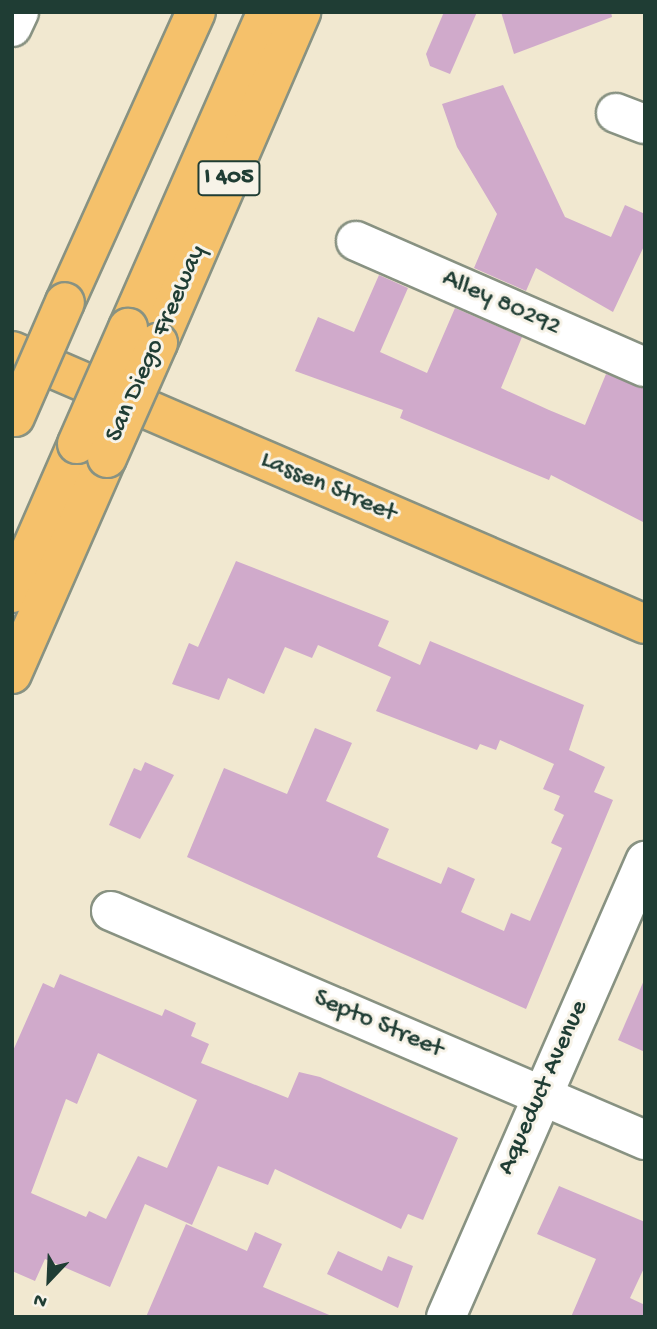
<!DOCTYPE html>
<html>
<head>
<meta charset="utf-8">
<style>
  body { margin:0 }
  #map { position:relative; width:657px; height:1329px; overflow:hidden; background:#f1e8d0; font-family:"Gochi Hand",sans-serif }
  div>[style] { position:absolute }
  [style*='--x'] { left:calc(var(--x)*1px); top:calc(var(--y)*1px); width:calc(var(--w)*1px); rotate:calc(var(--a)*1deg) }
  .building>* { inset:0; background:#d0aacb }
  .roads { filter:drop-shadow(2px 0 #889282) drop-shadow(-2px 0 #889282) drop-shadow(0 2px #889282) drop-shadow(0 -2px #889282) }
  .minor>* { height:38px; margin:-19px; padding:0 19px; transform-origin:19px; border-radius:19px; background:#fff }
  .major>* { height:38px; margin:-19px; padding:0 19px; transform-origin:19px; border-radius:19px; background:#f5c16b }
  .highway>* { height:38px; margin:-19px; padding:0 19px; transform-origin:19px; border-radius:19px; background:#f5c16b }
  .bridges { filter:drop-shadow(2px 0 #889282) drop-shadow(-2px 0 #889282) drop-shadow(0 2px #889282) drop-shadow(0 -2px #889282) }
  .highway-bridge>* { height:38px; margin:-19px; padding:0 19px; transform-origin:19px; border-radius:19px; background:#f5c16b }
  span { translate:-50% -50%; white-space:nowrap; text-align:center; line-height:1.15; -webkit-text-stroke:6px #f7f3e8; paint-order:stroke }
  .shield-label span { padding:2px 5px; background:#f7f3e8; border:2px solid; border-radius:5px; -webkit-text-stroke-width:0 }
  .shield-label { font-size:24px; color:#1f3d34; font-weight:700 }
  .street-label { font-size:26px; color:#1f3d34 }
  .frame { position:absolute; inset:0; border:14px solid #1f3d34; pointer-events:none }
  .north { position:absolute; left:14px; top:1245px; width:70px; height:70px; -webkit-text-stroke:5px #f7f3e8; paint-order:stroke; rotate:203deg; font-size:19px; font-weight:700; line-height:28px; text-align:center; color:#1f3d34 }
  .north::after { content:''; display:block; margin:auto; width:24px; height:32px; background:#1f3d34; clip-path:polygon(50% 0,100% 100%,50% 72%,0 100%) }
</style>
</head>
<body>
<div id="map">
  <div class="building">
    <div style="clip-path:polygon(444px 12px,477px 12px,450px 74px,430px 66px,426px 54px)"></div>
    <div style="clip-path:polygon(501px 12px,611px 12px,612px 17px,514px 54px)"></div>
    <div style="clip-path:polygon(503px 85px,565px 217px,611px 237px,625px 205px,645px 214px,645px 244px,613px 312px,536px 268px,526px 291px,474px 268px,497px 214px,457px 147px,442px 104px)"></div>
    <div style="clip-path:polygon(379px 275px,408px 288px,380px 352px,427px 373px,455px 308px,522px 337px,501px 388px,549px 410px,585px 425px,606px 374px,645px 388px,645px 523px,551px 475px,549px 480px,400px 418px,403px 410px,295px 371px,318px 317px,354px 332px)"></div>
    <div style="clip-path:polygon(236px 561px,389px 621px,378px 646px,420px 665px,430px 641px,584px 705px,569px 750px,605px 767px,594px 792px,613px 800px,526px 1009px,187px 857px,224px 768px,287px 794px,315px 728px,352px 743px,326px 801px,389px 829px,377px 857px,441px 884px,448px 867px,475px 879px,461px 912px,504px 931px,511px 913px,530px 921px,562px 848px,551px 843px,564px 815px,554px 810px,560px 796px,543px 789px,554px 764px,500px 740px,496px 750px,480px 744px,477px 750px,376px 711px,391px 677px,318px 645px,312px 658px,285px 647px,264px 694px,228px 678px,219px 700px,172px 684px,189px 643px,198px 647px)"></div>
    <div style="clip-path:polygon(145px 762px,174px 775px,140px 839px,109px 825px,134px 768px,141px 771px)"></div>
    <div style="clip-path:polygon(evenodd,60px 974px,162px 1016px,165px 1009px,196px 1023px,191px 1036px,209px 1044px,201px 1063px,288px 1098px,299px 1072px,320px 1077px,458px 1138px,423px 1220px,408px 1214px,401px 1229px,275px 1169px,268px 1185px,218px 1166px,192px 1225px,145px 1204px,110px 1287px,45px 1259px,35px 1281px,12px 1271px,12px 1053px,43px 983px,54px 988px,60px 974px,98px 1053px,197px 1100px,167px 1168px,138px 1156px,106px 1219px,89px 1211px,86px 1217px,31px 1193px,66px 1099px,77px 1104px,98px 1053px)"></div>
    <div style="clip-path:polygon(645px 978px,645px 1052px,618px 1040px)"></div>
    <div style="clip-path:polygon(559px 1186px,645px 1222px,645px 1266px,630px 1298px,645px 1305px,645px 1317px,571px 1317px,596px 1259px,537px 1234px)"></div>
    <div style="clip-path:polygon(186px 1224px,247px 1251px,255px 1232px,282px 1244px,263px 1287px,334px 1317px,146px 1317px)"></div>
    <div style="clip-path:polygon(338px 1251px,382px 1271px,388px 1256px,413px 1266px,398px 1308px,327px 1274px)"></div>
  </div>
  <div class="roads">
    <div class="minor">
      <div style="--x:12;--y:27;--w:17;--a:-65"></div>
      <div style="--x:616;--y:113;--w:31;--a:21"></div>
      <div style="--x:356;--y:241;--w:315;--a:23.6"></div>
      <div style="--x:111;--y:911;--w:581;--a:23.21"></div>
      <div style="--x:446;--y:1317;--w:498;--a:-66.4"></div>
    </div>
    <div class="major">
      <div style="--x:12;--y:351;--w:689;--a:23.33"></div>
    </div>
    <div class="highway">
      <div style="--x:65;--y:302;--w:318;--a:-65.7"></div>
      <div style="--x:128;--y:328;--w:345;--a:-66.3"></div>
      <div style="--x:158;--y:343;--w:361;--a:-66.6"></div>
      <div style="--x:12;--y:593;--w:163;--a:-66.4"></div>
      <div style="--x:12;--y:674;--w:236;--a:-66.3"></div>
    </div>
  </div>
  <div class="bridges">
    <div class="highway-bridge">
      <div style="--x:15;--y:417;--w:125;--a:-66.5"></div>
      <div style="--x:77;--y:444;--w:127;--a:-66.3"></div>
      <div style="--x:107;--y:458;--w:126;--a:-66.1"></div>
    </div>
  </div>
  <div class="shield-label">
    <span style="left:229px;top:178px">I 405</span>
  </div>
  <div class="street-label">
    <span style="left:501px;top:304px;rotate:24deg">Alley 80292</span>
    <span style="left:157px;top:344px;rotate:-66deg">San Diego Freeway</span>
    <span style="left:328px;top:488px;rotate:23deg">Lassen Street</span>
    <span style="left:378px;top:1025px;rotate:23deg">Septo Street</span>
    <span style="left:544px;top:1088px;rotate:-66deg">Aqueduct Avenue</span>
  </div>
  <div class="frame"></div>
  <div class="north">N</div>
</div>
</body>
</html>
